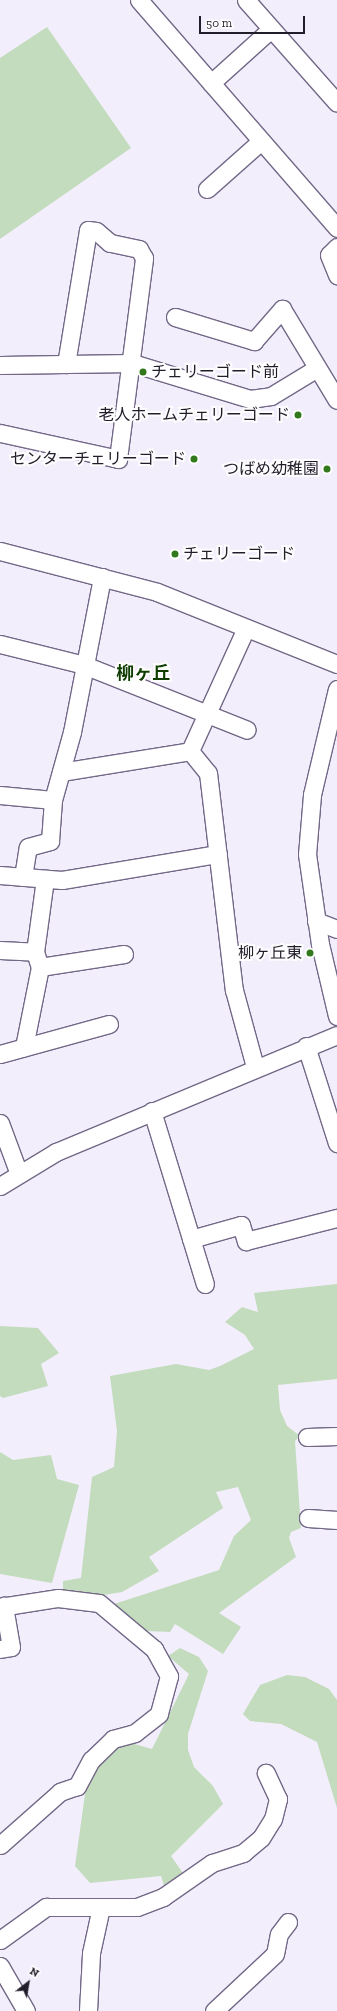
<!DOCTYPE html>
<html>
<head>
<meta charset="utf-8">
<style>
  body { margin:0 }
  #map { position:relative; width:337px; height:2011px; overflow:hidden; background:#f3eefc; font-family:"Zilla Slab","Noto Sans JP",serif }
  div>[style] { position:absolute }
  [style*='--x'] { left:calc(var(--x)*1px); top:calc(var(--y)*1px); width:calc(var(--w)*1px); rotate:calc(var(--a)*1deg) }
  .green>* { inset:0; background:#c3dcbd }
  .roads { filter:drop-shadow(1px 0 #736887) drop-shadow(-1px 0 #736887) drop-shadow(0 1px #736887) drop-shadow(0 -1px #736887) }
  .minor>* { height:17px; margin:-8.5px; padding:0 8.5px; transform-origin:8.5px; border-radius:8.5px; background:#fff }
  .dots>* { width:11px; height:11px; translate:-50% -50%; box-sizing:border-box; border:2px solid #fefefe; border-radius:50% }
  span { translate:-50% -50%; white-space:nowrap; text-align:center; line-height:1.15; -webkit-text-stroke:4px #fefefe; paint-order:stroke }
  .poi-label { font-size:16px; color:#221d2a }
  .left { translate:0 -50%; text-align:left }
  .right { translate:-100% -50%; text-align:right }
  .quarter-label { font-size:18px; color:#0f3d01; font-weight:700 }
  .north { position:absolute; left:8px; top:1963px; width:40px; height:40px; -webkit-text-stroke:3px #fefefe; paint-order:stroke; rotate:31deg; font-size:11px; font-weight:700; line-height:16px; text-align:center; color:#221d2a }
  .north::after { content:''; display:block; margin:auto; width:14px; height:18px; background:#221d2a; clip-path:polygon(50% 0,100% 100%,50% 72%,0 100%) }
  .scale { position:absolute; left:199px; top:16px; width:106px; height:18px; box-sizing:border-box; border:2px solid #221d2a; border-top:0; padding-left:5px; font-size:12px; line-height:14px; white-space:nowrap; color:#221d2a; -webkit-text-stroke:3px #fefefe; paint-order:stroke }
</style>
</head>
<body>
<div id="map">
  <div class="green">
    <div style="clip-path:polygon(47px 27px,131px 148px,0 239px,0 58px)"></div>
    <div style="clip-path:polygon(337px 1284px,337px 1379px,278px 1385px,280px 1410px,287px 1426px,300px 1436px,295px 1441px,301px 1528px,291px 1532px,289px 1538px,296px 1557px,219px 1613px,241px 1627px,223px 1654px,175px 1624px,170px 1632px,147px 1631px,144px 1635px,111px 1605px,219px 1570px,234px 1536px,251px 1520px,238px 1487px,216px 1492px,223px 1508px,149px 1557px,159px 1571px,122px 1592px,98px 1596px,63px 1595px,63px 1581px,81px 1578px,92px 1477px,114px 1467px,117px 1431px,110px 1376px,176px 1364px,209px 1370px,220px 1366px,254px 1349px,245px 1335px,225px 1322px,242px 1307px,258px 1312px,254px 1293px)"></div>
    <div style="clip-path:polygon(0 1326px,38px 1328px,59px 1353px,41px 1364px,48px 1386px,3px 1398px,0 1396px)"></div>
    <div style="clip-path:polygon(0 1452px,13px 1460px,51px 1455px,57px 1479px,79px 1485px,52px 1583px,0 1574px)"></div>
    <div style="clip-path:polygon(180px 1648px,199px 1657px,208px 1671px,188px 1734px,188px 1750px,194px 1767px,213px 1786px,223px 1804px,171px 1856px,183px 1873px,165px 1889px,161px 1876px,90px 1883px,75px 1866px,86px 1787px,99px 1762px,114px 1747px,131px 1743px,152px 1749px,189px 1674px,168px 1656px)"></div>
    <div style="clip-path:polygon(287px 1675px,305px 1677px,329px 1689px,337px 1700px,337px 1808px,317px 1742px,281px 1724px,250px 1721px,243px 1714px,260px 1685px)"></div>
  </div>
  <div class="roads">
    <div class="minor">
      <div style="--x:139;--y:0;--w:302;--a:49"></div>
      <div style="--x:246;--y:0;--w:137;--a:48.5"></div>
      <div style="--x:211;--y:83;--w:81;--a:-42"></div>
      <div style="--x:207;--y:189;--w:72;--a:-41.6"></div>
      <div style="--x:337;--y:247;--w:11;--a:135"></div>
      <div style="--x:329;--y:255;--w:22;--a:68"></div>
      <div style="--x:175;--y:317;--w:83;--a:16.9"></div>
      <div style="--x:254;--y:341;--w:43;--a:-48.8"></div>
      <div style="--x:282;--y:309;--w:106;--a:58.9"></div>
      <div style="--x:0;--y:365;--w:132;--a:-0.9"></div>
      <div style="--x:132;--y:363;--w:123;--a:17"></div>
      <div style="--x:250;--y:399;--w:21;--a:-8"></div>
      <div style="--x:271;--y:396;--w:54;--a:-31.3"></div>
      <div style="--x:0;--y:433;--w:121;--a:12.4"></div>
      <div style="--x:118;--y:459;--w:203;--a:-82.6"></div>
      <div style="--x:144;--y:258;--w:10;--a:-119"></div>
      <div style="--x:139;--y:249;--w:30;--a:-168"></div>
      <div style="--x:110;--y:243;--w:18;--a:-139"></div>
      <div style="--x:96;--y:231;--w:8;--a:-173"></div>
      <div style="--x:88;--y:230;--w:136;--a:99.3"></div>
      <div style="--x:0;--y:551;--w:162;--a:14.6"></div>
      <div style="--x:157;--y:592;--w:194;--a:21.8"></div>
      <div style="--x:246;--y:628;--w:135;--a:114.5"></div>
      <div style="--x:190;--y:751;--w:28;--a:51"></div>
      <div style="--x:208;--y:773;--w:219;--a:83.2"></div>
      <div style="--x:234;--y:990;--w:80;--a:74.7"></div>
      <div style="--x:0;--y:644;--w:87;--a:14"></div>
      <div style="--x:84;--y:665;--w:175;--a:21.7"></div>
      <div style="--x:337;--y:689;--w:109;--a:103.3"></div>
      <div style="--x:312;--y:795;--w:59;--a:94.8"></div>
      <div style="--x:307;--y:854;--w:91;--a:81.8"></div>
      <div style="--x:320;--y:944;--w:74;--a:76.7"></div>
      <div style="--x:61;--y:772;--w:131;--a:-9.2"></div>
      <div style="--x:0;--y:795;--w:53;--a:5.4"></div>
      <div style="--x:0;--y:875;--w:62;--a:4.6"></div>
      <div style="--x:62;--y:880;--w:158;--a:-9.5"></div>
      <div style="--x:23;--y:877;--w:30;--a:-81"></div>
      <div style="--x:28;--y:847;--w:23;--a:-15"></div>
      <div style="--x:50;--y:841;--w:41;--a:-85.8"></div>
      <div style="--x:53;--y:800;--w:71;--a:-74.4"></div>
      <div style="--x:72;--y:732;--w:158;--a:-79"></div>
      <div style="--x:316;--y:921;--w:22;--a:21"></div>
      <div style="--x:0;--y:950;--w:35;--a:3"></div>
      <div style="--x:35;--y:952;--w:16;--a:72"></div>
      <div style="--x:40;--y:967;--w:82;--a:101.3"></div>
      <div style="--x:35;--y:952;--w:74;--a:-82.2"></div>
      <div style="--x:40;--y:967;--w:85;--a:-8.8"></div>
      <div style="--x:306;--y:1046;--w:102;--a:72.3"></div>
      <div style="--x:0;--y:1054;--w:113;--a:-15.4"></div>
      <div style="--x:152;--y:1111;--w:181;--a:73"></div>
      <div style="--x:0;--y:1123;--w:54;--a:69.6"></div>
      <div style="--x:0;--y:1186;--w:66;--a:-31.3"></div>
      <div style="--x:56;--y:1152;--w:304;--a:-22.6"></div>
      <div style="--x:191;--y:1239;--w:52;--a:-15.6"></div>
      <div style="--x:241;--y:1225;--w:17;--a:73"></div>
      <div style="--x:246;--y:1241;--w:94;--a:-14.2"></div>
      <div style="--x:307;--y:1437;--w:30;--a:-2"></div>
      <div style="--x:308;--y:1518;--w:29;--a:4"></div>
      <div style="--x:0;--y:1607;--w:59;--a:-8.8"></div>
      <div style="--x:58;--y:1598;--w:41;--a:7"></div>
      <div style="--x:99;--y:1603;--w:72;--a:39.9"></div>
      <div style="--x:154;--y:1649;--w:31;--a:61"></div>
      <div style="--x:169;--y:1676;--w:39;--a:105"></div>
      <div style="--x:159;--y:1714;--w:31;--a:142"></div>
      <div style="--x:135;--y:1733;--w:23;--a:165"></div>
      <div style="--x:113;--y:1739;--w:30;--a:136"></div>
      <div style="--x:91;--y:1760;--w:30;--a:118"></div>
      <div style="--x:77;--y:1786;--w:18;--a:161"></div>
      <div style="--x:60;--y:1792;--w:80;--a:138.5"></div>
      <div style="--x:0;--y:1649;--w:11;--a:-10"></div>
      <div style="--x:11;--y:1647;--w:42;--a:-99.7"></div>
      <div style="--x:0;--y:1940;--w:57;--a:-35.7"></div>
      <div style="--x:46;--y:1907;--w:91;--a:0"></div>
      <div style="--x:137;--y:1907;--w:28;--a:-21"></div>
      <div style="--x:163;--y:1897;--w:60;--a:-34.8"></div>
      <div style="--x:212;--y:1863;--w:33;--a:-18"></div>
      <div style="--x:243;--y:1853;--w:23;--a:-40"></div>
      <div style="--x:261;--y:1838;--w:22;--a:-58"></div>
      <div style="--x:273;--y:1819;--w:21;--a:-76"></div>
      <div style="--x:278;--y:1799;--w:29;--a:-115"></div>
      <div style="--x:0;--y:1966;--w:52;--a:60"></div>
      <div style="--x:88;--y:2011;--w:58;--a:-87"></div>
      <div style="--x:91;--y:1953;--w:47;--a:-77.7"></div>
      <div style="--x:214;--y:2011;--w:83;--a:-43.1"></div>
      <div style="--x:275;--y:1954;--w:20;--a:-79"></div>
      <div style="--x:279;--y:1934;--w:15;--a:-53"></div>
    </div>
  </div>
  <div class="dots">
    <div style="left:143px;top:372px;background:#32791c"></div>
    <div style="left:298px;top:415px;background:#32791c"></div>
    <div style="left:194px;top:459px;background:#32791c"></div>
    <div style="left:327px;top:469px;background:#32791c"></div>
    <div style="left:175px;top:554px;background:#32791c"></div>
    <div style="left:310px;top:953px;background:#32791c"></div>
  </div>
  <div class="poi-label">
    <span class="left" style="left:151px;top:372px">チェリーゴード前</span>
    <span class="right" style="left:290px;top:415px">老人ホームチェリーゴード</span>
    <span class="right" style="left:186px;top:459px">センターチェリーゴード</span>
    <span class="right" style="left:319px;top:469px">つばめ幼稚園</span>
    <span class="left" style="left:183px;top:554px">チェリーゴード</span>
    <span class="right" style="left:302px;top:953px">柳ヶ丘東</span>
  </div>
  <div class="quarter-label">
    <span style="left:143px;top:673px">柳ヶ丘</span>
  </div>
  <div class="north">N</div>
  <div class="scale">50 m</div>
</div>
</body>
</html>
